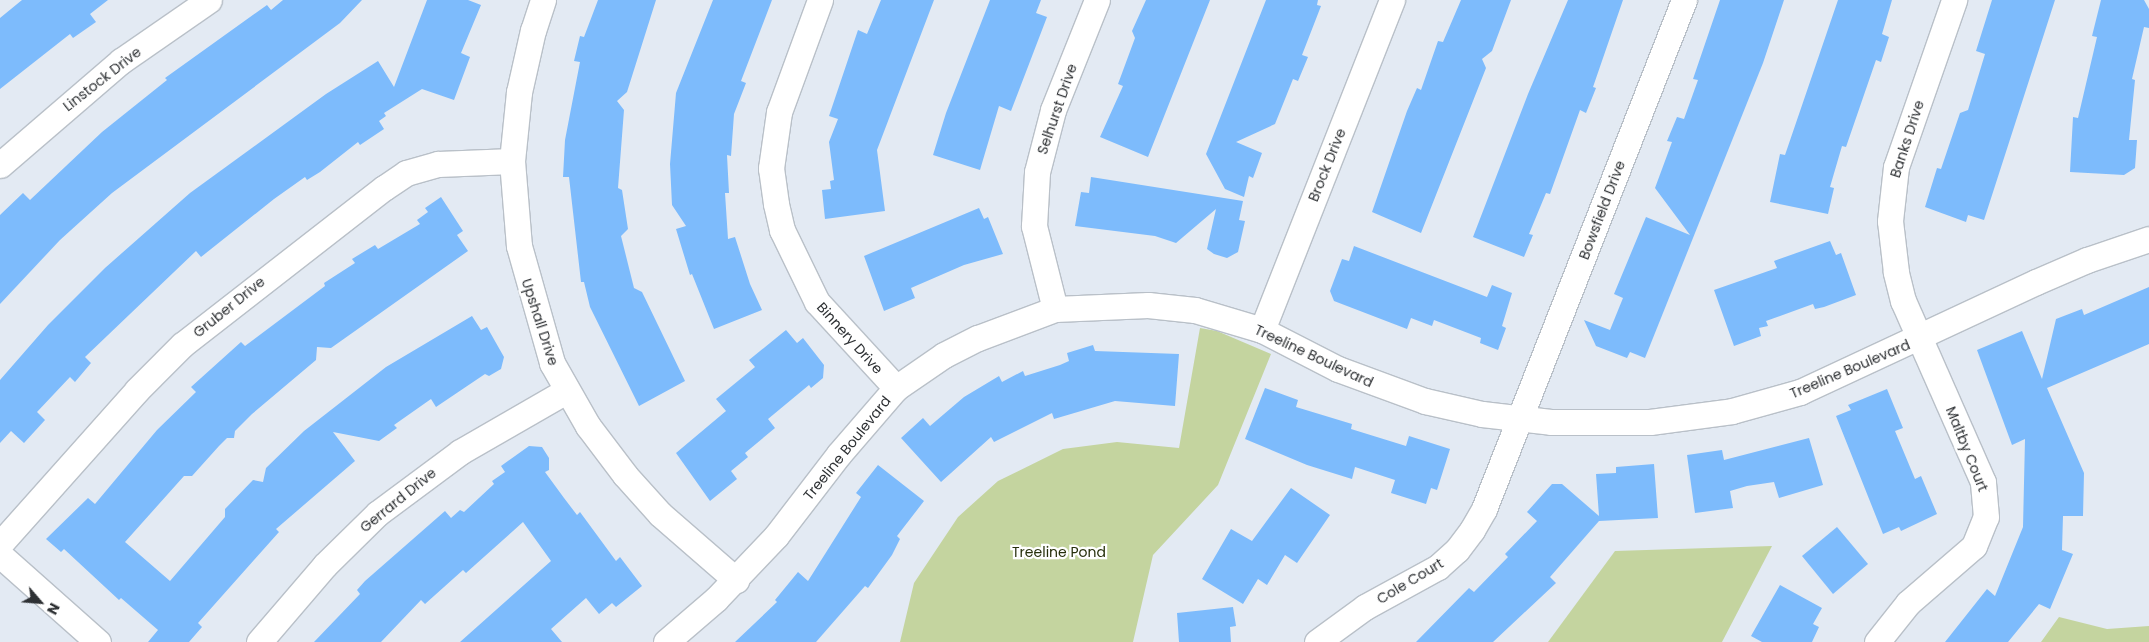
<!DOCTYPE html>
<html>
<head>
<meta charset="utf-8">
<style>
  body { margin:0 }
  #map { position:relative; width:2149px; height:642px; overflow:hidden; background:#e3eaf3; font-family:Poppins,sans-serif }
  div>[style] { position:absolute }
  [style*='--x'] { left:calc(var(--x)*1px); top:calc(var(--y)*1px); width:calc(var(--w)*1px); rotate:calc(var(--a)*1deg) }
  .green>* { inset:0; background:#c4d49f }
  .building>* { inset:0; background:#7dbbfc }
  .roads { filter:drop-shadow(1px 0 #b9c0c8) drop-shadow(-1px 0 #b9c0c8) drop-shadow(0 1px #b9c0c8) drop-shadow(0 -1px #b9c0c8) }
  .street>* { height:25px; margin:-12.5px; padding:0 12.5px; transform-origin:12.5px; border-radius:12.5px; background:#fff }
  span { translate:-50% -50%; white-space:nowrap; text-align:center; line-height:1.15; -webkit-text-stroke:4.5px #fff; paint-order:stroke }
  .street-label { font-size:14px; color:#2e3134 }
  .park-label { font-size:14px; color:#27300c }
  .north { position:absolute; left:15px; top:577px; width:50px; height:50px; -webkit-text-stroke:4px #fff; paint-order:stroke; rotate:117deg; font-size:14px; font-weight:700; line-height:20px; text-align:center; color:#2e3134 }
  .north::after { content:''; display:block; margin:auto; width:18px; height:22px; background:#2e3134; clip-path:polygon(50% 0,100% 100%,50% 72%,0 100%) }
</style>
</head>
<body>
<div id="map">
  <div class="green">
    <div style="clip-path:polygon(1200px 328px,1217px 331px,1271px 354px,1218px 485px,1153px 555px,1133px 642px,900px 642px,914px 583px,958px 517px,998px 481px,1063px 449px,1117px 442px,1179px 448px)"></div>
    <div style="clip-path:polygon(1772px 546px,1722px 642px,1548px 642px,1615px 551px)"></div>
    <div style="clip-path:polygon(2059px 617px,2107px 629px,2149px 626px,2149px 642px,2041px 642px)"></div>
  </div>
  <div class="building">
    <div style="clip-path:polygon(22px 0,108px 0,90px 14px,96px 22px,73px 38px,70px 34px,0 89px,0 18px)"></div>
    <div style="clip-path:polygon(283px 0,362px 0,340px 23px,112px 193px,60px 240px,0 304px,0 215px,23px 193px,30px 200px,102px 132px,167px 80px,165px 78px,267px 5px,271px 10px)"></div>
    <div style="clip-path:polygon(427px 0,468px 0,481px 5px,461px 53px,470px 57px,454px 100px,422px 89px,384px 113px,386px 116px,379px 121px,384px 129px,360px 145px,358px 142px,320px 172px,307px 180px,305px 177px,274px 199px,201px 257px,196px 251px,85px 357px,91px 363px,75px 382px,70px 377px,37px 412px,45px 420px,24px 443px,11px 431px,0 443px,0 380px,48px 325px,105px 268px,190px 193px,326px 94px,378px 61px,394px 87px)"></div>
    <div style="clip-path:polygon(598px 0,656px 0,627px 92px,617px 101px,624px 110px,618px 188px,622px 190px,628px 229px,621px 236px,634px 288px,642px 292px,685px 381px,639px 406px,590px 307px,584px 282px,581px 282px,569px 177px,563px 177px,565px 140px,580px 62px,574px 61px,580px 36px,584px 37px)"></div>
    <div style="clip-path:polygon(713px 0,772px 0,741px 81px,746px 83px,734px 114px,731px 156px,727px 155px,729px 193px,725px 193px,728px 239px,735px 237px,750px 284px,762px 310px,714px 329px,692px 274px,690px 275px,676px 229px,686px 226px,672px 205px,670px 164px,676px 93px)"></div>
    <div style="clip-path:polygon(881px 0,934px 0,877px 150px,885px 211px,825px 219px,822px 190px,831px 189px,830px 181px,834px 180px,829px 142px,838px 119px,829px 116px,858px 30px,867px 34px)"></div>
    <div style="clip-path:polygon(990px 0,1041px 0,1036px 13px,1047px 17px,1011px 111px,999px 106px,980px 170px,933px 155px,946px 113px)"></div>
    <div style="clip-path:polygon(1146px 0,1210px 0,1148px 157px,1100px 137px,1123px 86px,1118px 84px,1135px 38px,1132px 31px)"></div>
    <div style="clip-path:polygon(1266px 0,1318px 0,1317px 5px,1321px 6px,1302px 55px,1308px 57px,1298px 81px,1293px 79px,1275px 124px,1236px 142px,1262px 153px,1253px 178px,1249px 176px,1244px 197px,1225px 189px,1206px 154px)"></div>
    <div style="clip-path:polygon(1461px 0,1511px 0,1492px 51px,1482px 59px,1486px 68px,1421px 233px,1372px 212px,1407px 111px,1417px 88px,1421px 90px,1438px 41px,1443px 42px)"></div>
    <div style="clip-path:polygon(1568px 0,1623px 0,1593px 87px,1596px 88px,1586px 113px,1580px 110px,1550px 194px,1546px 193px,1529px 234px,1533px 235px,1524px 257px,1473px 237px,1528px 94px)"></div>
    <div style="clip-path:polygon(1720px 0,1784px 0,1763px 63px,1645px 358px,1630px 352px,1627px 358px,1596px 346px,1584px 320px,1610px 330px,1623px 298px,1614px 294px,1646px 217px,1690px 235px,1655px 188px,1672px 142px,1667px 141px,1677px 117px,1684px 119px,1698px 80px,1693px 79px)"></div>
    <div style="clip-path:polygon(1838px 0,1892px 0,1882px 34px,1889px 37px,1881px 62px,1876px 60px,1846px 147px,1842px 146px,1830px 187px,1834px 188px,1828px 214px,1770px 202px,1780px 154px,1785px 155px)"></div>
    <div style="clip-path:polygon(1992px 0,2055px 0,1984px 220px,1968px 215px,1966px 222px,1925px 207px,1937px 168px,1941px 169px,1960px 113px,1968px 110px,1985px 54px,1976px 51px)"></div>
    <div style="clip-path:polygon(2101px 0,2144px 0,2149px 9px,2149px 28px,2144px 27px,2132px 79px,2135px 80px,2129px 140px,2137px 140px,2135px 168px,2124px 175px,2070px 172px,2073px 117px,2078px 118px,2097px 37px,2092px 36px)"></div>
    <div style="clip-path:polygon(1091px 177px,1243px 201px,1239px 220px,1245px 221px,1238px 252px,1227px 258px,1214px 254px,1207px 249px,1216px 209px,1176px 243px,1155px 236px,1075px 226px,1081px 192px,1089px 193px)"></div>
    <div style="clip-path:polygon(441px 197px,463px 231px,457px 235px,468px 251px,331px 348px,317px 347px,316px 360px,252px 414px,235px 431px,234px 438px,227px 438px,219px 446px,192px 476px,184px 476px,125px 542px,170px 581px,225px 517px,225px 509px,253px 480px,263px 482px,266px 468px,304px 431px,386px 367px,472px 316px,481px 330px,487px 327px,504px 357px,501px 369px,489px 376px,485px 374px,436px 407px,431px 399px,394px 425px,397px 428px,379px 441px,333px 432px,355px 461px,276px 529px,279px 532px,198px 623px,202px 627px,189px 642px,148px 642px,158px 630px,121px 598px,119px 600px,64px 549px,61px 552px,46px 539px,88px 498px,95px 504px,157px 430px,196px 392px,191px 387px,241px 342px,245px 346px,325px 286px,324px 283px,355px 263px,352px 259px,375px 245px,378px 249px,420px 224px,417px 220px,428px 212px,425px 208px)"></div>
    <div style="clip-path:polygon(979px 208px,984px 219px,988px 217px,1003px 254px,964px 265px,911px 288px,915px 298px,884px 311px,864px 256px)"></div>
    <div style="clip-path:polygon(1830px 241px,1836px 255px,1841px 253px,1856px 295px,1824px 307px,1815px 309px,1813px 304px,1766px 321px,1768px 326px,1759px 328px,1761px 336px,1734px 346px,1714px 290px,1777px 268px,1774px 261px)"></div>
    <div style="clip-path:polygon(1354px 246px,1487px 297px,1492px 285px,1512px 293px,1502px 326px,1506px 328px,1498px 350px,1480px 343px,1481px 338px,1434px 320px,1432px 326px,1411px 318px,1407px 329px,1334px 301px,1330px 291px,1342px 259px,1349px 261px)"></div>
    <div style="clip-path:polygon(2149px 287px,2149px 344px,2047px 388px,2084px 473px,2083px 516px,2063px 516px,2062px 550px,2073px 554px,2050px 609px,2039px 604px,2008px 642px,1945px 642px,1987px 589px,1995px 596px,2023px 527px,2025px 439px,2012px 445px,1977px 350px,2022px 331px,2042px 379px,2056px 319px,2082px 309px,2084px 315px)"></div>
    <div style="clip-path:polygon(786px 330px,797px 343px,803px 338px,824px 365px,823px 378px,811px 388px,809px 385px,768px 419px,775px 428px,745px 453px,748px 457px,731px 471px,737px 479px,710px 501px,676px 453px,726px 411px,716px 399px,755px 367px,749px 360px)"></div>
    <div style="clip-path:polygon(1093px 345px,1095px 351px,1179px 354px,1175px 406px,1115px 401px,1054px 419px,1052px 413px,994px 442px,991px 437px,941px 482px,901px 438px,923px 418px,930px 426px,964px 397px,999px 376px,1002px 382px,1023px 371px,1025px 376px,1060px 365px,1069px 361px,1067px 353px)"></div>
    <div style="clip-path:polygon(1265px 388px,1298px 400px,1296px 407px,1352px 424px,1351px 429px,1406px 446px,1409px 436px,1450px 449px,1437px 490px,1431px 488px,1426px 504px,1391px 493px,1395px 480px,1355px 467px,1352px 479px,1307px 465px,1245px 439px)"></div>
    <div style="clip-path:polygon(1887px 389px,1903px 428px,1895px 431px,1915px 479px,1921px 476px,1937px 514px,1901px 531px,1899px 527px,1883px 534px,1836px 416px,1851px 410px,1848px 405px)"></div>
    <div style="clip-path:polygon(1809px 438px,1823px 485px,1779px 498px,1774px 482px,1747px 486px,1730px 491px,1733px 508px,1695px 513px,1687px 455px,1722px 450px,1724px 460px)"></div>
    <div style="clip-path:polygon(529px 446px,542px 447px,549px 458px,549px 470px,545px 472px,564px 498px,577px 515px,580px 512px,616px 561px,620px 557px,642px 586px,616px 607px,612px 603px,599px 614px,586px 598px,551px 629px,562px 642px,460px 642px,551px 561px,523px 522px,466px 573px,463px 570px,425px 604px,421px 600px,381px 642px,314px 642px,360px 594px,357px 590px,365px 581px,445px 511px,451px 518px,460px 510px,464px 512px,494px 484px,492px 481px,505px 472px,501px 466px)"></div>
    <div style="clip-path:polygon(1654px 464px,1658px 518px,1599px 521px,1550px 577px,1556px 583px,1493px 642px,1416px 642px,1469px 588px,1474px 592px,1508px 557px,1505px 554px,1537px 521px,1527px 512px,1552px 484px,1562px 484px,1599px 516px,1596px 474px,1616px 473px,1616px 467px)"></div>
    <div style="clip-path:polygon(878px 465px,924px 501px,897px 536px,900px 539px,892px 555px,868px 588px,865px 586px,816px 642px,735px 642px,777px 602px,775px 600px,798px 572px,808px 581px,861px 497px,856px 493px)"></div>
    <div style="clip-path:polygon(1291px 488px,1330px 515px,1297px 563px,1285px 555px,1267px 585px,1258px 579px,1243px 604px,1202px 579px,1231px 529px,1252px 541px)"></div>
    <div style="clip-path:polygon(1837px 527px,1868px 564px,1833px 594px,1802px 556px)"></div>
    <div style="clip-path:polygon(1780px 585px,1822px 608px,1813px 624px,1819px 627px,1812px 642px,1762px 642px,1751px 636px)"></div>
    <div style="clip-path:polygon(1233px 607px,1236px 626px,1230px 627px,1231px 642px,1179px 642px,1177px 613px)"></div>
  </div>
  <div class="roads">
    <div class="street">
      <div style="--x:543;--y:0;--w:32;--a:108"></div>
      <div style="--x:533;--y:30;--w:64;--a:102.7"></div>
      <div style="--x:519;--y:92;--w:69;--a:95.8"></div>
      <div style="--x:512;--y:161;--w:85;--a:85.3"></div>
      <div style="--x:519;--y:246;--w:122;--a:74.2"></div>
      <div style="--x:552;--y:363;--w:73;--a:60.3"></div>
      <div style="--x:588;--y:426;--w:61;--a:52.9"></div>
      <div style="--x:625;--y:475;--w:52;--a:48.1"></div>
      <div style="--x:660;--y:514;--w:101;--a:41"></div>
      <div style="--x:820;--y:0;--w:119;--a:110.1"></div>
      <div style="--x:779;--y:112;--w:57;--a:98.1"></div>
      <div style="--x:771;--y:168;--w:36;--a:82"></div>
      <div style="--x:776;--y:204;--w:27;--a:77"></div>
      <div style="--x:782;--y:230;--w:80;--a:64.1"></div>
      <div style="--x:817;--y:302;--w:117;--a:47.4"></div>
      <div style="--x:0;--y:165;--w:160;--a:-40.7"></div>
      <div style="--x:121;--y:61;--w:107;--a:-34.7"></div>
      <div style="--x:1055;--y:309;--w:86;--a:-104.2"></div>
      <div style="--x:1034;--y:226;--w:54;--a:-86.8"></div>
      <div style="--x:1037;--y:172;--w:64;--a:-75.5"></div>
      <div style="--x:1053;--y:110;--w:118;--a:-68.2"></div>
      <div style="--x:1262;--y:330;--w:355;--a:-68.5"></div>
      <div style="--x:0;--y:544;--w:206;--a:-48.3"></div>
      <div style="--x:137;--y:390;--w:64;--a:-45"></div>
      <div style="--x:182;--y:345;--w:256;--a:-37.9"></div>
      <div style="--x:384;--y:188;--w:27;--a:-34"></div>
      <div style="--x:406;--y:173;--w:33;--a:-16"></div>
      <div style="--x:438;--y:164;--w:74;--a:-2.3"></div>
      <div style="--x:0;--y:555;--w:131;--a:41.6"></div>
      <div style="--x:259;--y:642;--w:101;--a:-49.4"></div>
      <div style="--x:325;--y:565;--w:74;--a:-44.5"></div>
      <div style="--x:378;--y:513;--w:102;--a:-36.6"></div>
      <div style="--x:460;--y:452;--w:122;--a:-29.9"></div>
      <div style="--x:666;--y:642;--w:66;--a:-40.7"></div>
      <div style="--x:716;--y:599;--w:87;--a:-46.4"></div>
      <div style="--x:776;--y:536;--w:103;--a:-52.5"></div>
      <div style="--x:839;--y:454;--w:87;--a:-49.2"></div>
      <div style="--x:896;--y:388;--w:58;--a:-34.5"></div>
      <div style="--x:944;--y:355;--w:38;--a:-27"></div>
      <div style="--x:978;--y:338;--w:82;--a:-20.6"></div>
      <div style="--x:1055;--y:309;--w:93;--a:-2.5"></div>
      <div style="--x:1148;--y:305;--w:47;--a:6.1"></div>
      <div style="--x:1195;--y:310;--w:70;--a:16.6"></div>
      <div style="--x:1262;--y:330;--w:85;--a:27.2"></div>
      <div style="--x:1338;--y:369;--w:93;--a:20.2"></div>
      <div style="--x:1425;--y:401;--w:58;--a:12.8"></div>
      <div style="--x:1482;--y:414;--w:69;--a:6.6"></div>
      <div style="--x:1551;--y:422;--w:99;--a:0"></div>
      <div style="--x:1650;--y:422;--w:83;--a:-7.6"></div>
      <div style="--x:1732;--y:411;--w:71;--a:-15.6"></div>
      <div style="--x:1800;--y:392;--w:260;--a:-25"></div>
      <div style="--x:2036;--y:282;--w:56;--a:-23.3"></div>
      <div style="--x:2087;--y:260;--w:65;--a:-18.7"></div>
      <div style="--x:1317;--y:642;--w:59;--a:-36.1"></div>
      <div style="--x:1365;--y:607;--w:83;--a:-28.7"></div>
      <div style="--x:1438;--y:567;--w:25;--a:-42"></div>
      <div style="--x:1457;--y:550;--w:25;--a:-53"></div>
      <div style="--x:1472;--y:530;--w:24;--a:-60"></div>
      <div style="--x:1484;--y:509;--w:547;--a:-68.55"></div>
      <div style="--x:1877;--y:642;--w:50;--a:-51.5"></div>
      <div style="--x:1908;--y:603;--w:87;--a:-40.8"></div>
      <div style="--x:1974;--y:546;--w:31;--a:-68"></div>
      <div style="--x:1986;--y:517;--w:35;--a:-95"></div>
      <div style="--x:1983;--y:482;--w:198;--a:-113.8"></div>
      <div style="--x:1903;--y:301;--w:30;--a:-104"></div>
      <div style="--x:1896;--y:272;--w:51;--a:-96.7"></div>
      <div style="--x:1890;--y:221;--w:54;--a:-83.7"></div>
      <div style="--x:1896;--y:167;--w:177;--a:-70.8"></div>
    </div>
  </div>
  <div class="street-label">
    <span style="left:102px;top:79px;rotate:-38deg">Linstock Drive</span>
    <span style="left:1057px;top:109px;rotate:-71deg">Selhurst Drive</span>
    <span style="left:1907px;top:139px;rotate:-72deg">Banks Drive</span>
    <span style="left:1327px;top:165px;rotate:-68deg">Brock Drive</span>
    <span style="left:1602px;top:210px;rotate:-69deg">Bowsfield Drive</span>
    <span style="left:229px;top:307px;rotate:-39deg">Gruber Drive</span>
    <span style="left:540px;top:322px;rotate:72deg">Upshall Drive</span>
    <span style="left:850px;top:338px;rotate:48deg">Binnery Drive</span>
    <span style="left:1314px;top:356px;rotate:25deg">Treeline Boulevard</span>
    <span style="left:1850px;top:369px;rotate:-23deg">Treeline Boulevard</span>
    <span style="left:847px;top:448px;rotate:-51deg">Treeline Boulevard</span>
    <span style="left:1967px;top:449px;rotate:68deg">Maltby Court</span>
    <span style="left:398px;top:500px;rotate:-39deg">Gerrard Drive</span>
    <span style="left:1410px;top:581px;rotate:-31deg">Cole Court</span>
  </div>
  <div class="park-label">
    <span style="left:1059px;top:552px">Treeline Pond</span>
  </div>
  <div class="north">N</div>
</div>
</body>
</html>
